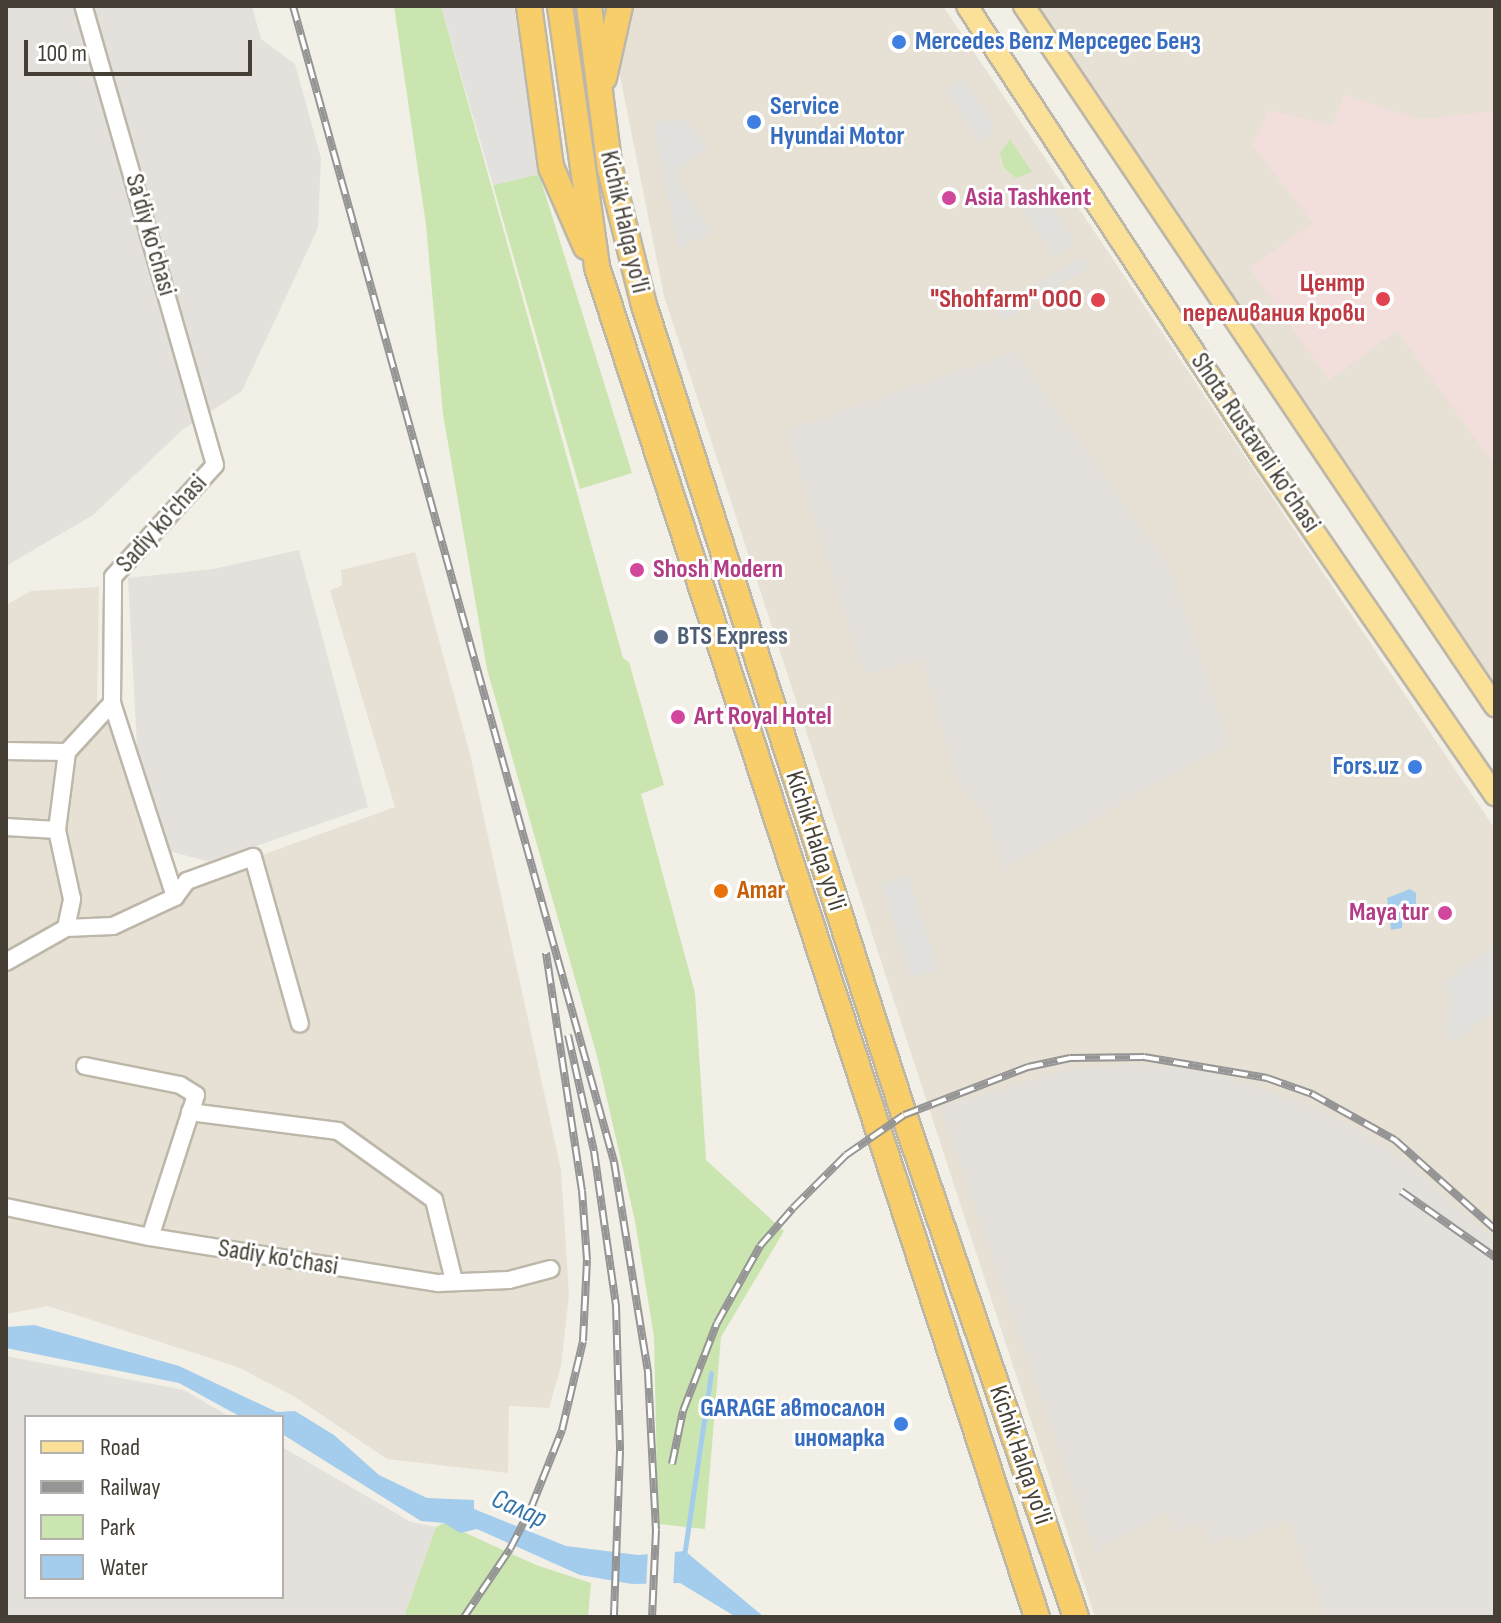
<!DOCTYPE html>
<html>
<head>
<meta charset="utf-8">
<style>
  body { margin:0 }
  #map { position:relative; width:1501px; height:1623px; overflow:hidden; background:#f2efe6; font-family:"Sofia Sans Condensed",sans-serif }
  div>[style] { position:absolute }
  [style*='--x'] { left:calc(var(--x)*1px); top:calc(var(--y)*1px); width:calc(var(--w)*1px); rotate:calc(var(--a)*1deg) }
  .residential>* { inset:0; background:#e6e1d4 }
  .industrial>* { inset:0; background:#e4e0db }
  .medical>* { inset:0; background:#f2deda }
  .green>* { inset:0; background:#cbe5b0 }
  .parking>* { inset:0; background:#e3e1de }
  .water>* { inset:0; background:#a4cded }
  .pier>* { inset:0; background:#f2efe6 }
  .stream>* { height:5px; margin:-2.5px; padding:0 2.5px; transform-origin:2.5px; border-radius:2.5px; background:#a4cded }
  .roads { filter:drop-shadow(2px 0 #bdb7a9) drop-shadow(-2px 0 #bdb7a9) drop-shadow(0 2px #bdb7a9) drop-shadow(0 -2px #bdb7a9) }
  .minor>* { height:16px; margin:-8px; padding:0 8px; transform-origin:8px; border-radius:8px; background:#fff }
  .major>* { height:20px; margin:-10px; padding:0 10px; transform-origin:10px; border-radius:10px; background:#fae197 }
  .highway>* { height:24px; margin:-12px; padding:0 12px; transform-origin:12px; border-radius:12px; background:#f8ce6b }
  .rail>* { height:8px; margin-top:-4px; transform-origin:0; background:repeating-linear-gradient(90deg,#fff 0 15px,#959595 0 30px); box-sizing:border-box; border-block:2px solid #959595 }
  .dots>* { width:22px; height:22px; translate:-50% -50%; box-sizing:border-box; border:4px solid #fff; border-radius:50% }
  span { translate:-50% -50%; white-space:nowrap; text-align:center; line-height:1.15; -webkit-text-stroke:6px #fff; paint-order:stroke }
  .shop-label { font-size:26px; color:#366cbe; font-weight:700 }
  .left { translate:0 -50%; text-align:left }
  .right { translate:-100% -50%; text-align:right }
  .hotel-label { font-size:26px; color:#b23c85; font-weight:700 }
  .street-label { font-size:26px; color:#453f35 }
  .health-label { font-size:26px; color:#be3a42; font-weight:700 }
  .service-label { font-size:26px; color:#4e5e75; font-weight:700 }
  .food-label { font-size:26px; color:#c56008; font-weight:700 }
  .water-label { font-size:28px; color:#3375ac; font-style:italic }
  .frame { position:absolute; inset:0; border:8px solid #453f35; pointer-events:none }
  .legend { position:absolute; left:24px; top:1415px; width:260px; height:184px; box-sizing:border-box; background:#fff; border:2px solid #b5b2ae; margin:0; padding:10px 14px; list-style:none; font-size:24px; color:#453f35 }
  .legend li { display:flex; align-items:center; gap:16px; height:40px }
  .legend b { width:40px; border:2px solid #b5b2ae }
  .scale { position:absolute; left:24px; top:40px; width:228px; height:36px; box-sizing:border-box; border:4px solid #453f35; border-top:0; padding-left:10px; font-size:24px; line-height:28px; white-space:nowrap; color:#453f35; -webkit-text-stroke:6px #fff; paint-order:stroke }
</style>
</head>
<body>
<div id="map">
  <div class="residential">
    <div style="clip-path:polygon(606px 6px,943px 6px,1495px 829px,1495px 1617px,1095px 1617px,664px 296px)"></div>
    <div style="clip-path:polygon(1024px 6px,1495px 6px,1495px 706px)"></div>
    <div style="clip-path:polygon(415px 552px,470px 754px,561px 1170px,569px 1294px,561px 1366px,549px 1408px,509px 1406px,508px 1473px,387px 1459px,295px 1397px,238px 1367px,48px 1306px,6px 1314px,6px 605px,31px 591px,99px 587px,97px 705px,129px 764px,171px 888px,395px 807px,330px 591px,342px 585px,341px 570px)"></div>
  </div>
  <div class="industrial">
    <div style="clip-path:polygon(6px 6px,252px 6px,261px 39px,295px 64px,321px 158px,318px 228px,242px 391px,182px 430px,93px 515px,6px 566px)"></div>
    <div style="clip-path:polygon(1015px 351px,1169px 566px,1230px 743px,1002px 870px,987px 816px,959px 785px,921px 660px,864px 675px,786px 430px)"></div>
    <div style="clip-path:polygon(299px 550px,368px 807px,210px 862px,169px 851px,138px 765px,128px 578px,213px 569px)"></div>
    <div style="clip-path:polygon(1136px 1064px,1210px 1072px,1294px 1099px,1364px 1133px,1412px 1166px,1495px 1242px,1495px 1617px,1325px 1617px,1289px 1520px,1235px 1543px,1231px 1535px,1210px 1543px,1202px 1523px,1177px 1533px,1167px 1512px,1095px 1553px,940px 1107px,1065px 1070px)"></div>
    <div style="clip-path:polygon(6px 1356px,184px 1390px,230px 1417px,26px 1417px,26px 1597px,282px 1597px,282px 1447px,411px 1522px,436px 1527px,404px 1617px,6px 1617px)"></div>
  </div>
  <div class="medical">
    <div style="clip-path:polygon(1344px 95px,1421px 119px,1495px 111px,1495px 466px,1397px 331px,1329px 380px,1249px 268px,1313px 223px,1252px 145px,1269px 110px,1332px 125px)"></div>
  </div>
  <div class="green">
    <div style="clip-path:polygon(394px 6px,441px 6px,623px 658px,629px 662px,664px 785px,641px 794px,695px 993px,706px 1160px,784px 1231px,721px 1337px,705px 1529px,658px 1524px,654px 1337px,635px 1221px,597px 1056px,487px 669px,443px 414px,426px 225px)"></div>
    <div style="clip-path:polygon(1010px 139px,1032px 172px,1016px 178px,1004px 168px,1000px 153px)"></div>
    <div style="clip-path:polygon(539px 174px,632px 473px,580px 489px,493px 185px)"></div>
    <div style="clip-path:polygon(444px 1523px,536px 1565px,591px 1583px,588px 1617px,404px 1617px,436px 1527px)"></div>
  </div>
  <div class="parking">
    <div style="clip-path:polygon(441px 6px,514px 6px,539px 174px,493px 185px)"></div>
    <div style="clip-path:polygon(964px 79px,997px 129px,979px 141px,946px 90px)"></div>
    <div style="clip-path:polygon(673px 119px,690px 123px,708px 148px,673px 173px,713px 232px,679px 248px,653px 123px)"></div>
    <div style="clip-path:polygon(1037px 186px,1075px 242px,1054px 256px,1016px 200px)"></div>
    <div style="clip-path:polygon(1083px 256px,1090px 266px,1003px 321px,994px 310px)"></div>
    <div style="clip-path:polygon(908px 876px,938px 969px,911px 978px,881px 884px)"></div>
    <div style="clip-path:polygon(1495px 945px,1495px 1011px,1453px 1042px,1445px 1032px,1450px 997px,1443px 982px)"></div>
  </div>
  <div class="water">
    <div style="clip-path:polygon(1410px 889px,1416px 893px,1416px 904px,1402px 907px,1402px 928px,1391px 930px,1387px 898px)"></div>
    <div style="clip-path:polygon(34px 1325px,179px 1366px,277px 1412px,295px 1411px,334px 1435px,379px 1475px,427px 1498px,474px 1500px,474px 1509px,566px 1546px,638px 1555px,685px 1551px,764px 1617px,736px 1617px,680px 1583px,632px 1584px,580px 1575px,477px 1529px,460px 1533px,444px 1523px,421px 1521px,282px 1434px,282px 1417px,241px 1417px,179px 1383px,6px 1348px,6px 1327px)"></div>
  </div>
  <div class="pier">
    <div style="clip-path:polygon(675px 1547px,673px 1590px,646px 1589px,648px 1550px)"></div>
  </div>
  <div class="stream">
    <div style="--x:684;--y:1556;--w:185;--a:-81.6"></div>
  </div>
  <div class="roads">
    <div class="minor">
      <div style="--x:112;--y:703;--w:204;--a:72"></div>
      <div style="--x:6;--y:751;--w:61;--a:0.9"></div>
      <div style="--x:6;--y:827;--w:51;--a:3.4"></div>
      <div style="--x:66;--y:928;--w:47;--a:-2.4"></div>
      <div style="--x:113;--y:926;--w:68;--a:-25.1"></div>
      <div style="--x:175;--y:897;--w:20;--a:-53"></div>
      <div style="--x:187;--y:881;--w:70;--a:-20"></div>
      <div style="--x:253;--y:857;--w:173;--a:74.3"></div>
      <div style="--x:6;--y:962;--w:69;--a:-29.5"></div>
      <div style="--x:66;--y:928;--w:30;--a:-78"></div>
      <div style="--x:72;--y:899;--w:71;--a:-102.3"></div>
      <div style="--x:57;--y:830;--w:79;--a:-82.7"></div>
      <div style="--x:67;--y:752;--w:67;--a:-47.4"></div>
      <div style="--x:112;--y:703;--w:126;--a:-89.5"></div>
      <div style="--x:113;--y:577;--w:151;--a:-47.7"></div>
      <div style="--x:215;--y:465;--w:478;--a:-106"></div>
      <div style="--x:85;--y:1066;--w:97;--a:11.3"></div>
      <div style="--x:180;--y:1085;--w:19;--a:32"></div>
      <div style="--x:196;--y:1095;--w:149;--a:107.9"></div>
      <div style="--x:190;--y:1112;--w:149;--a:7.3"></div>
      <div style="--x:338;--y:1131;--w:118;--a:35.7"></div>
      <div style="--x:434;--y:1200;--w:83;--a:76.1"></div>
      <div style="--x:6;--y:1207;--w:147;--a:11.8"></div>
      <div style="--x:150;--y:1237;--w:292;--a:9.1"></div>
      <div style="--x:438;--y:1283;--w:71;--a:-2.4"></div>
      <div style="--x:509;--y:1280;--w:43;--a:-14.7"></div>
    </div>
    <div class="major">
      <div style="--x:967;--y:6;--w:542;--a:56.75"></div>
      <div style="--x:1264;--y:459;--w:408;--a:55.5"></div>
      <div style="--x:1024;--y:6;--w:844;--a:56.07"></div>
    </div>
    <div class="highway">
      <div style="--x:529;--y:6;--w:162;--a:82.2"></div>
      <div style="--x:551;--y:167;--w:87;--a:66.4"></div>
      <div style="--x:560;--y:6;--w:264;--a:81.9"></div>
      <div style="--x:597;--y:267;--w:1420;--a:71.95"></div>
      <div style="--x:589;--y:6;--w:164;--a:82.7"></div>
      <div style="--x:610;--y:169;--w:140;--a:76"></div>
      <div style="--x:644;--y:305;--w:851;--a:72.2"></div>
      <div style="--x:904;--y:1115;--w:531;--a:71.09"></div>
      <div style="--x:604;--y:78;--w:74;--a:-77.5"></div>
    </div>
  </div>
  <div class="rail">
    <div style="--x:293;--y:6;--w:1200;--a:74.48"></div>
    <div style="--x:614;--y:1162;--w:214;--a:80.8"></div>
    <div style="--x:648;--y:1373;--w:157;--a:87.1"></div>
    <div style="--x:656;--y:1530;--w:87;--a:92.6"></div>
    <div style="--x:568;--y:1035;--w:119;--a:77.4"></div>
    <div style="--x:594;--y:1151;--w:156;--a:81.9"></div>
    <div style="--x:616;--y:1305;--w:146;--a:88.4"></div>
    <div style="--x:620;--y:1451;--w:166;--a:92.1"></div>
    <div style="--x:1401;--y:1191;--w:115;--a:35.1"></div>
    <div style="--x:672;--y:1464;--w:54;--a:-78.3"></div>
    <div style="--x:683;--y:1411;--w:94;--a:-68.9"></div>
    <div style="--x:717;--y:1323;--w:88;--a:-60.8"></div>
    <div style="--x:760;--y:1246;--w:50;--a:-49"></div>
    <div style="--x:793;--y:1208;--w:75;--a:-45"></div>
    <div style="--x:846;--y:1155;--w:70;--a:-34.6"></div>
    <div style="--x:904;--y:1115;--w:133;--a:-21.2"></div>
    <div style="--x:1028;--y:1067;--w:43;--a:-12.1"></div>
    <div style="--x:1070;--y:1058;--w:74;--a:-0.8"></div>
    <div style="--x:1144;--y:1057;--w:125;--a:9.7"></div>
    <div style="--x:1267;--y:1078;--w:48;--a:19.6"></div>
    <div style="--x:1312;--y:1094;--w:95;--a:29"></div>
    <div style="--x:1395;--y:1140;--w:134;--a:41.7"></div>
    <div style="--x:464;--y:1617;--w:82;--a:-55.9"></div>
    <div style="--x:510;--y:1549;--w:46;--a:-62.9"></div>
    <div style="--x:531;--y:1508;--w:84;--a:-68.3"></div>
    <div style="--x:562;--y:1430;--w:91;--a:-76.7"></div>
    <div style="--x:583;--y:1341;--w:81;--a:-87.2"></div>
    <div style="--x:587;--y:1260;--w:69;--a:-94.1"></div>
    <div style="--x:582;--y:1191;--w:241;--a:-98.6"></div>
  </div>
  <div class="dots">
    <div style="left:899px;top:42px;background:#3f7fe0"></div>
    <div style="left:754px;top:122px;background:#3f7fe0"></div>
    <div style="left:949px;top:198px;background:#d1479c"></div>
    <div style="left:1383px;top:299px;background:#e0444e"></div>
    <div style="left:1098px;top:300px;background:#e0444e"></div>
    <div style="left:637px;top:570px;background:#d1479c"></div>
    <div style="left:661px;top:637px;background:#5c6f8a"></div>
    <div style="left:678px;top:717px;background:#d1479c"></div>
    <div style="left:1415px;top:767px;background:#3f7fe0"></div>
    <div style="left:721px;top:891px;background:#e8710a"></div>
    <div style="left:1445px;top:913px;background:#d1479c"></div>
    <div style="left:901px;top:1424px;background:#3f7fe0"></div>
  </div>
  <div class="shop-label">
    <span class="left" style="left:915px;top:42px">Mercedes Benz Мерседес Бенз</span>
    <span class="left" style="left:770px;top:122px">Service<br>Hyundai Motor</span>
    <span class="right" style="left:1399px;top:767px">Fors.uz</span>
    <span class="right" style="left:885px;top:1424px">GARAGE автосалон<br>иномарка</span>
  </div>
  <div class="hotel-label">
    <span class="left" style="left:965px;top:198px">Asia Tashkent</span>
    <span class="left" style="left:653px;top:570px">Shosh Modern</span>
    <span class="left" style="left:694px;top:717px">Art Royal Hotel</span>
    <span class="right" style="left:1429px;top:913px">Maya tur</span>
  </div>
  <div class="street-label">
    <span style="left:624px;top:222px;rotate:77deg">Kichik Halqa yo'li</span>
    <span style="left:150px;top:235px;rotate:74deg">Sa'diy ko'chasi</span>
    <span style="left:1255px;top:443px;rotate:56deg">Shota Rustaveli ko'chasi</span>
    <span style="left:162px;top:524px;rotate:-48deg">Sadiy ko'chasi</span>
    <span style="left:815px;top:841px;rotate:72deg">Kichik Halqa yo'li</span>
    <span style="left:278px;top:1258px;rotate:9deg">Sadiy ko'chasi</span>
    <span style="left:1020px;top:1455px;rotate:71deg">Kichik Halqa yo'li</span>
  </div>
  <div class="health-label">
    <span class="right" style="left:1365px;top:299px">Центр<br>переливания крови</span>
    <span class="right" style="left:1082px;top:300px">"Shohfarm" OOO</span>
  </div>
  <div class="service-label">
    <span class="left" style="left:677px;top:637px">BTS Express</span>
  </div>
  <div class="food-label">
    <span class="left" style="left:737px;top:891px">Amar</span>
  </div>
  <div class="water-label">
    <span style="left:519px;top:1509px;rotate:24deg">Салар</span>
  </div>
  <div class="frame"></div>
  <ul class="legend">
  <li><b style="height:10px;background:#fae197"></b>Road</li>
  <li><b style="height:10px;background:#959595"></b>Railway</li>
  <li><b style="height:22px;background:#cbe5b0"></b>Park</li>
  <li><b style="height:22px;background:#a4cded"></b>Water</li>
  </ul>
  <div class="scale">100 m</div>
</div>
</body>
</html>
